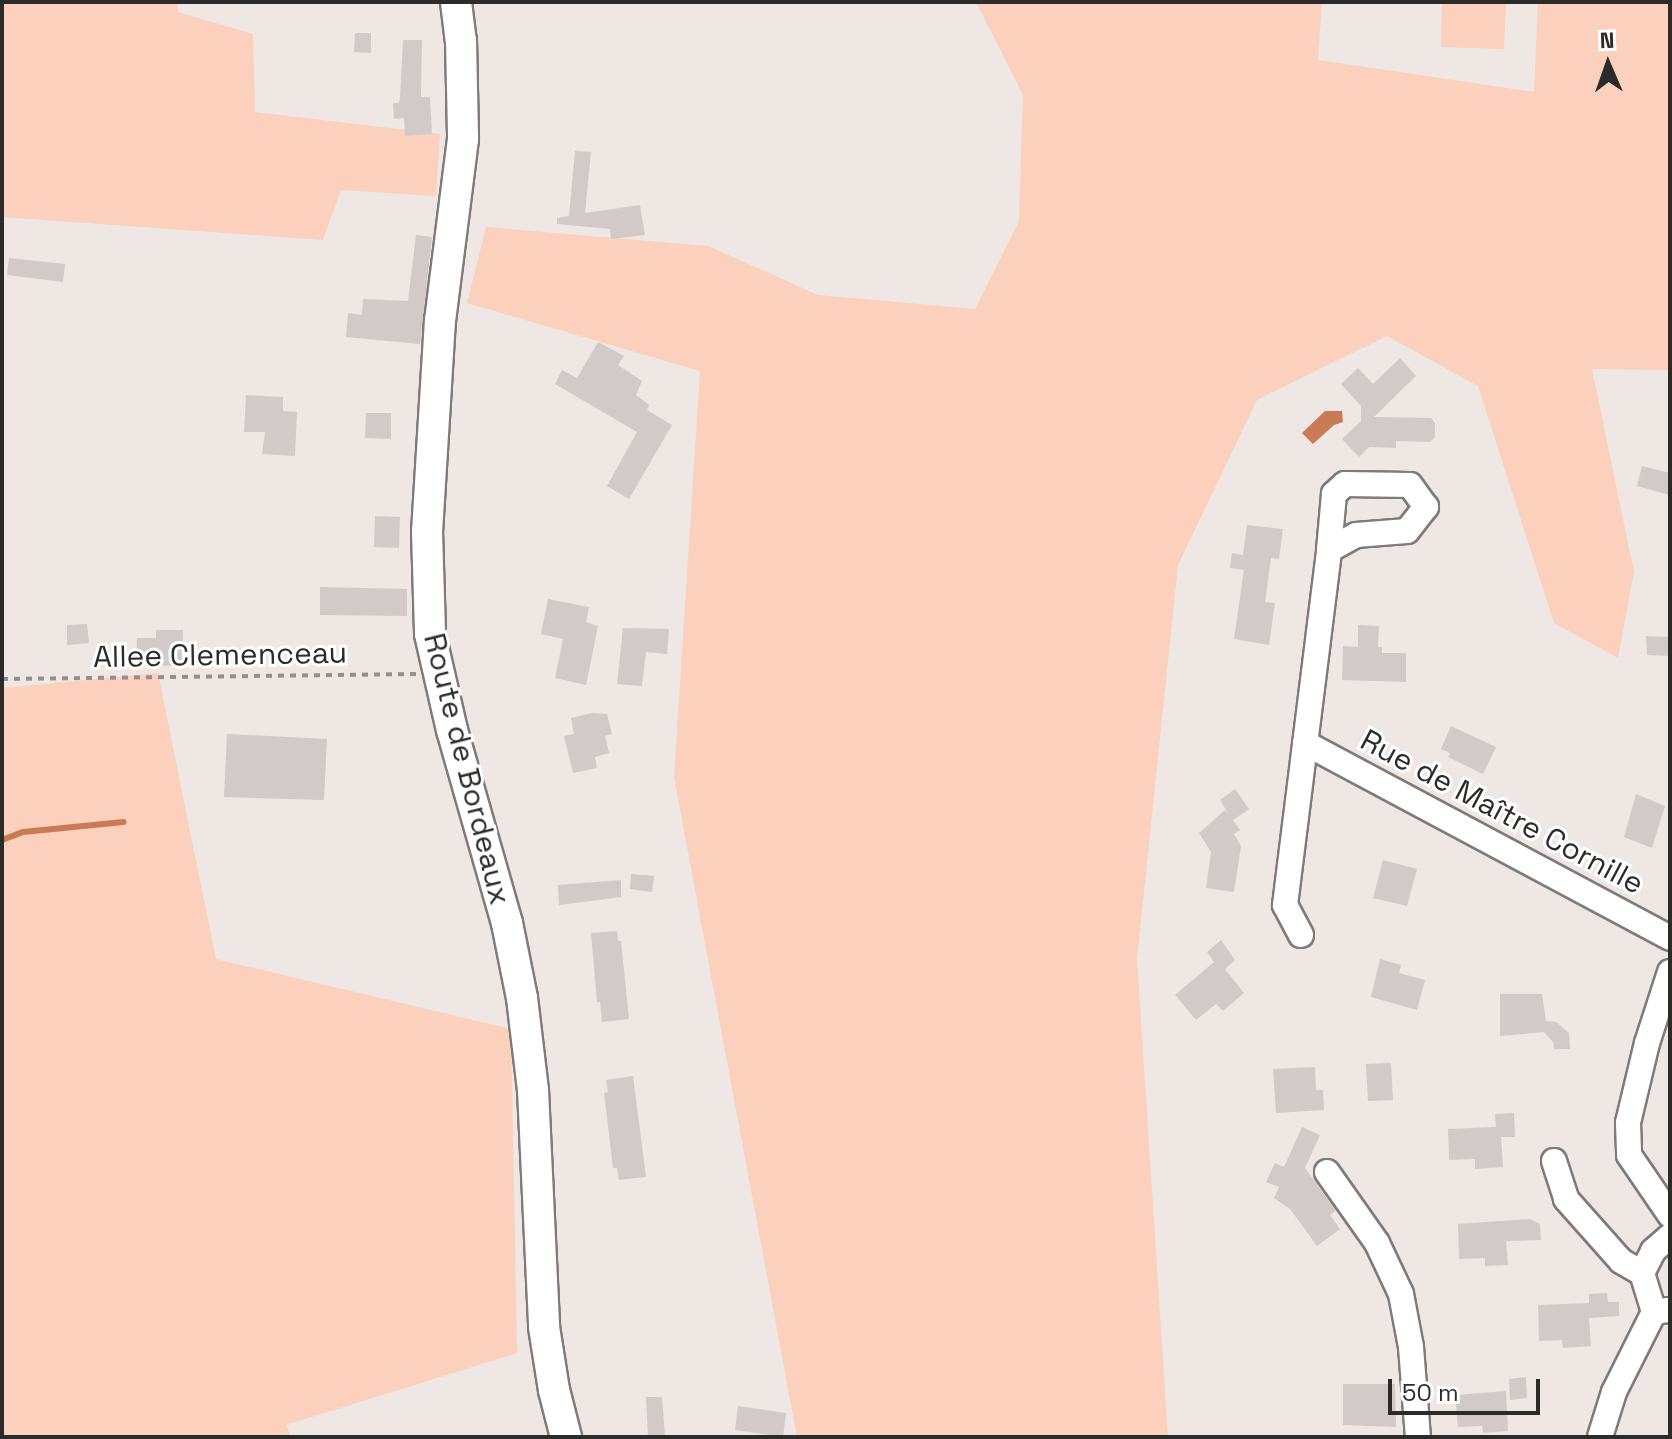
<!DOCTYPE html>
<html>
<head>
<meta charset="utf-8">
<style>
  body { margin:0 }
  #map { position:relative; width:1672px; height:1439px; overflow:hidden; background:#eee7e4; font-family:"Space Grotesk",sans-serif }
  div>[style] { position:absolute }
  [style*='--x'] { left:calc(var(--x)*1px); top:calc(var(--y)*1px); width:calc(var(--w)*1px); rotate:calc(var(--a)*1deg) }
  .green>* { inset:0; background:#fbd0bd }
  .water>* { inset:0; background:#ca7a55 }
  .stream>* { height:6px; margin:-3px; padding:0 3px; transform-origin:3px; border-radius:3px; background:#ca7a55 }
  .building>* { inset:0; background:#d1cac8 }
  .path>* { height:4px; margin-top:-2px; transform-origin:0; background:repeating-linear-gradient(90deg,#948f8d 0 6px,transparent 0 12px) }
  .roads { filter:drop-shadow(2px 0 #807a78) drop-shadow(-2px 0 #807a78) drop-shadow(0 2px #807a78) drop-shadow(0 -2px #807a78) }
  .minor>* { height:24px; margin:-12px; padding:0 12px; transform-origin:12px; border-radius:12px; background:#fff }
  .tertiary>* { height:30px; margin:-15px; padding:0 15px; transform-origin:15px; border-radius:15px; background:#fff }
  span { translate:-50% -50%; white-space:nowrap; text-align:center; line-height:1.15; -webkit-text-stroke:6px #fff; paint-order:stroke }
  .street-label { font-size:30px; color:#2d2b29 }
  .frame { position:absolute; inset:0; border:4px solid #2d2b29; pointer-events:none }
  .north { position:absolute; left:1568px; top:24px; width:80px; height:80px; -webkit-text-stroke:6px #fff; paint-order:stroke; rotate:358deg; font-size:22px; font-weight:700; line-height:32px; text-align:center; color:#2d2b29 }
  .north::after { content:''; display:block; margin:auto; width:28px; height:36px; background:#2d2b29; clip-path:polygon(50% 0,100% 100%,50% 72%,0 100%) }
  .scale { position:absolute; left:1388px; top:1379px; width:152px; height:36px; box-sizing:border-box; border:4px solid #2d2b29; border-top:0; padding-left:10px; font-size:24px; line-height:28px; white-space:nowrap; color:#2d2b29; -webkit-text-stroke:6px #fff; paint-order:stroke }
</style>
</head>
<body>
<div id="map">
  <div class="green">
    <div style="clip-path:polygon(2px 2px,177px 2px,178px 12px,253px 34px,255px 112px,440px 134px,436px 196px,341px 190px,323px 240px,2px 217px)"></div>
    <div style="clip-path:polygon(976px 2px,1322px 2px,1318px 60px,1534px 92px,1538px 2px,1670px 2px,1670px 370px,1592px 369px,1634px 572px,1618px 658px,1554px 623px,1478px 386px,1387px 336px,1257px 400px,1178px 565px,1137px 959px,1168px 1437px,797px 1437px,674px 777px,700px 371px,467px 303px,486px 227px,708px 246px,818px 295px,975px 309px,1019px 221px,1023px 95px)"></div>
    <div style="clip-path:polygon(1442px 2px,1506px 2px,1504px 49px,1441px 47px)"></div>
    <div style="clip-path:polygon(158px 673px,216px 959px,511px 1029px,517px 1353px,286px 1425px,291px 1437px,2px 1437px,2px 688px)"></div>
  </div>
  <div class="water">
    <div style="clip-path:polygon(1325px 411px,1342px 411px,1343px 422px,1334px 425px,1313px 444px,1302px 433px)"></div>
  </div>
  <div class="stream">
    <div style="--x:2;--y:840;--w:22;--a:-21"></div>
    <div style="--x:23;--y:832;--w:101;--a:-5.7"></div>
  </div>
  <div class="building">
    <div style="clip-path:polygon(355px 33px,371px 33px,371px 53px,354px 52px)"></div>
    <div style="clip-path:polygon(403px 40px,422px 40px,421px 97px,430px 97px,432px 134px,405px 136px,404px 118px,394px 119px,393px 103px,399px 103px,400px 98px)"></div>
    <div style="clip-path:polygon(575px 151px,591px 152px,585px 213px,640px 205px,645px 235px,611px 239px,610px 229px,557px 224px,557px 218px,569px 216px)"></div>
    <div style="clip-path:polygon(416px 235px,432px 237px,420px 344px,346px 337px,348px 313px,362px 315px,363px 299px,408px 301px)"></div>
    <div style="clip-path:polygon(9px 258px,65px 264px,63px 282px,7px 275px)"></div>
    <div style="clip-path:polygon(598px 342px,624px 356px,618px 365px,642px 381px,636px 395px,649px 405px,647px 410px,672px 425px,629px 499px,607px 486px,637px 432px,555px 384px,562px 370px,577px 378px)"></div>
    <div style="clip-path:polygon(1400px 358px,1416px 376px,1374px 417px,1431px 418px,1435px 423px,1435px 437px,1430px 442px,1396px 441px,1396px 448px,1369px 447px,1359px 457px,1342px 439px,1361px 421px,1361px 406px,1341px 384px,1358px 368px,1373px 384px)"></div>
    <div style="clip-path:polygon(246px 395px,283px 397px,283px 411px,297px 412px,295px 456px,262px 454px,265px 432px,244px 432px)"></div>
    <div style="clip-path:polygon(366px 413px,391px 413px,391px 439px,365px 438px)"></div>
    <div style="clip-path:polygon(1642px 466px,1670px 473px,1670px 495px,1637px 486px)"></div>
    <div style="clip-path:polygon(375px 516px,400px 517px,399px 548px,374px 547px)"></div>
    <div style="clip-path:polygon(1247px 525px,1283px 529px,1279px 559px,1271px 558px,1265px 602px,1275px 603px,1269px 645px,1234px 639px,1244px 570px,1230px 568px,1232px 553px,1243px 555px)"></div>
    <div style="clip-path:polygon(320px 587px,407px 589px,407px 616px,320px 615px)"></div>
    <div style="clip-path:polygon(548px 599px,589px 607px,586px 622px,598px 626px,586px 685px,555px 678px,563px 639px,541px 634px)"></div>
    <div style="clip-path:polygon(87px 624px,89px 643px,67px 645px,67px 625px)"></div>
    <div style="clip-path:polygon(1358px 625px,1379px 626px,1378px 647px,1382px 647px,1382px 653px,1406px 653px,1406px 682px,1342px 680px,1343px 646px,1358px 647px)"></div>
    <div style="clip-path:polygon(623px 628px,669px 629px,667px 654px,646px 652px,642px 686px,617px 684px)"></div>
    <div style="clip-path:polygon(156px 630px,183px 630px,182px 666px,136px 665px,137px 638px,156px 638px)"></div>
    <div style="clip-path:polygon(1646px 636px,1670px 637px,1670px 656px,1647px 655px)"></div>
    <div style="clip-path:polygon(592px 713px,607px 714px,612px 734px,605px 736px,609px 753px,595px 757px,597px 768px,573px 773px,564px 736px,574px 734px,571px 718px)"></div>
    <div style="clip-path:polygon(1451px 726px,1496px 747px,1483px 774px,1448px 757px,1450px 753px,1441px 749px)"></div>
    <div style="clip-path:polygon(227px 734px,327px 739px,324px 800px,224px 797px)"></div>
    <div style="clip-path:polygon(1235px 789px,1249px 809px,1233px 820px,1240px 830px,1234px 834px,1241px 846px,1234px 892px,1206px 888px,1211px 852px,1199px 833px,1225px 810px,1229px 815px,1220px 800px)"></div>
    <div style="clip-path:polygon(1636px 794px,1665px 806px,1652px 848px,1624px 837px)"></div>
    <div style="clip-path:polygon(1383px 860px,1417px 869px,1407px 906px,1373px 898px)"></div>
    <div style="clip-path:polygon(631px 874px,654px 876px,652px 892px,630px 889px)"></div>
    <div style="clip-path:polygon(621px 880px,621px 897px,559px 905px,558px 885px)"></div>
    <div style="clip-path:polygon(617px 931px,618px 941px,621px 941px,629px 1019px,602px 1022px,600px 1002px,597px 1002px,591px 933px)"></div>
    <div style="clip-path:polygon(1221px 940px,1235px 960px,1225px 969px,1244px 993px,1223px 1011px,1216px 1004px,1196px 1020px,1175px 995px,1214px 962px,1207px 952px)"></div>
    <div style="clip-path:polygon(1380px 959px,1401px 965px,1399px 973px,1425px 980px,1417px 1010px,1371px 997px)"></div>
    <div style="clip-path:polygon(1500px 994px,1542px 994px,1546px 1021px,1556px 1022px,1569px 1033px,1570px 1049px,1554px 1049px,1553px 1042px,1544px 1032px,1500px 1036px)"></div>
    <div style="clip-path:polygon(1391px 1063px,1393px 1100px,1368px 1101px,1366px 1064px)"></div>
    <div style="clip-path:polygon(1315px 1067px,1316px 1090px,1323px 1090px,1324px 1110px,1276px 1113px,1273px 1069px)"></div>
    <div style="clip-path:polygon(633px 1076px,646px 1177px,619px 1180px,617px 1168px,613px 1168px,604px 1093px,608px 1092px,606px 1080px)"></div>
    <div style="clip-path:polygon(1514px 1113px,1515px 1137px,1501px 1137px,1503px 1167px,1475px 1169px,1475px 1159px,1449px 1160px,1448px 1129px,1496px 1127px,1495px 1114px)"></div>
    <div style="clip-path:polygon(1302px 1127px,1320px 1135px,1305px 1168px,1336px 1211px,1330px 1215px,1340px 1229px,1317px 1246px,1290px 1209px,1274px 1198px,1279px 1187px,1266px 1182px,1275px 1163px,1284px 1167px)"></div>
    <div style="clip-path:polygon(1530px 1219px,1540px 1224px,1541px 1240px,1506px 1241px,1508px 1265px,1485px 1266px,1485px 1258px,1459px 1259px,1458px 1224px)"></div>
    <div style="clip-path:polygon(1607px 1293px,1608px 1302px,1619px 1302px,1619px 1316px,1589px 1318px,1591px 1346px,1563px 1348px,1562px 1340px,1539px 1341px,1538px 1305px,1589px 1303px,1589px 1294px)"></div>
    <div style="clip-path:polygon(1526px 1377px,1527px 1398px,1510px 1400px,1509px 1379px)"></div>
    <div style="clip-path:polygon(1343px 1384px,1395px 1384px,1396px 1427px,1343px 1425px)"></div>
    <div style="clip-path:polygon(1506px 1391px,1508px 1431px,1483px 1433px,1482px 1426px,1458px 1427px,1455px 1395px)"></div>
    <div style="clip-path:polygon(646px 1397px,662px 1397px,665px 1437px,648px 1437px)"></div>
    <div style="clip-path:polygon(738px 1406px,786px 1413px,783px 1437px,735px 1430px)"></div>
  </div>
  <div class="path">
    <div style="--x:2;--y:679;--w:414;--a:-0.7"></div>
  </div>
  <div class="roads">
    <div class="minor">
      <div style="--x:1305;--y:743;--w:414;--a:28.1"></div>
      <div style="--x:1301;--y:935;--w:34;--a:-118"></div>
      <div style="--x:1285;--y:905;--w:358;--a:-82.9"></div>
      <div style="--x:1329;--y:550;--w:31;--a:-29"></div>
      <div style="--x:1356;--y:535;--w:51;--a:-4.5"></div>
      <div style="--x:1407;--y:531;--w:31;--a:-52"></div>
      <div style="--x:1426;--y:507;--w:27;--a:-126"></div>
      <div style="--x:1410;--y:485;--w:65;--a:-179.1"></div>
      <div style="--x:1345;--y:484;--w:15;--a:138"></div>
      <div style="--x:1334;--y:494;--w:56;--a:95.1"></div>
      <div style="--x:1670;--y:972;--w:75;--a:107.9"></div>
      <div style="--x:1647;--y:1043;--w:82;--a:103.4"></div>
      <div style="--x:1628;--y:1123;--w:32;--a:88"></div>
      <div style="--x:1629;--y:1155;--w:73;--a:55.7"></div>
      <div style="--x:1554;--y:1161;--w:40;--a:72"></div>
      <div style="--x:1566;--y:1199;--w:83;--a:48.4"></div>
      <div style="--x:1621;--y:1261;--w:24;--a:30"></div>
      <div style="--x:1327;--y:1172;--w:87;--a:54.8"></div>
      <div style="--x:1377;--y:1243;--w:56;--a:64.8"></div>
      <div style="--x:1401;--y:1294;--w:54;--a:79.3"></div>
      <div style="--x:1411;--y:1347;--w:90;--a:85.6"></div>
      <div style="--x:1668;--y:1310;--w:14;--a:172"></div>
      <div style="--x:1654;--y:1312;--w:41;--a:-107.1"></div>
      <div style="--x:1642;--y:1273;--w:25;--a:-63"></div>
      <div style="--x:1653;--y:1251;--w:23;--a:-41"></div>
      <div style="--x:1600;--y:1437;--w:47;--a:-72.7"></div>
      <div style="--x:1614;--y:1392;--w:89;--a:-63.4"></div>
    </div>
    <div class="tertiary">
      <div style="--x:456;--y:2;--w:38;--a:83"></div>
      <div style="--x:461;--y:40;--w:99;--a:88.8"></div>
      <div style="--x:463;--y:139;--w:182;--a:97.2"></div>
      <div style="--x:440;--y:320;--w:211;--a:93.5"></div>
      <div style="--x:427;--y:531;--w:103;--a:88.3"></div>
      <div style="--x:430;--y:634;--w:98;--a:77.1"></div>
      <div style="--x:452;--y:730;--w:201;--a:74.1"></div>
      <div style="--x:507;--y:923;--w:76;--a:78.7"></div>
      <div style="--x:522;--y:998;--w:93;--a:83.2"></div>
      <div style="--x:533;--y:1090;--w:237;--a:87.3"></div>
      <div style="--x:544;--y:1327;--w:64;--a:81"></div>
      <div style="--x:554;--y:1390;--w:49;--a:75.7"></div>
    </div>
  </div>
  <div class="street-label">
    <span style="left:220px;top:655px;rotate:-1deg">Allee Clemenceau</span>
    <span style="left:467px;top:769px;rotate:76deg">Route de Bordeaux</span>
    <span style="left:1502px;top:812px;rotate:28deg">Rue de Maître Cornille</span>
  </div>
  <div class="frame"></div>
  <div class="north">N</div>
  <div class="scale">50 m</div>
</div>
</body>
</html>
